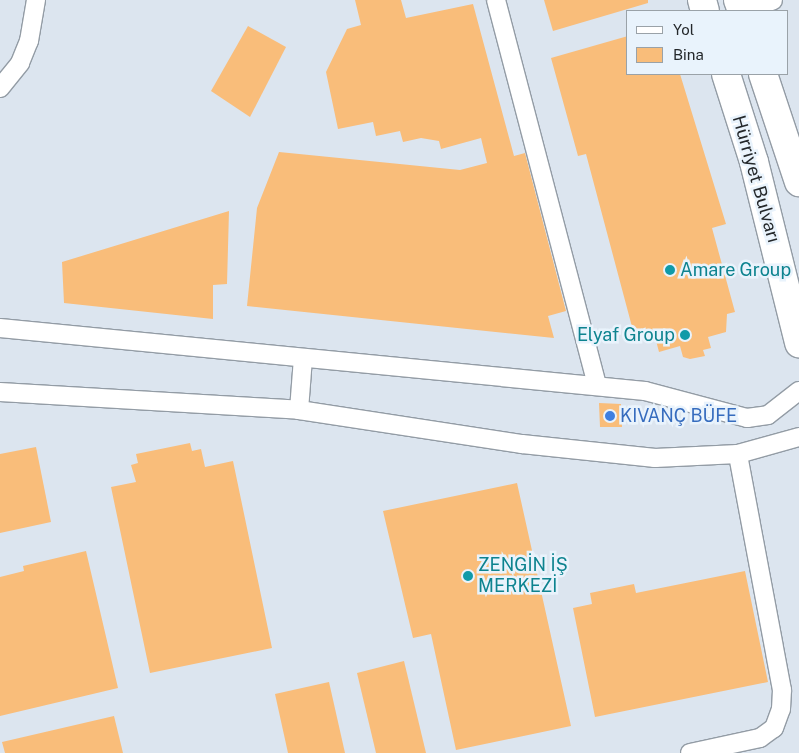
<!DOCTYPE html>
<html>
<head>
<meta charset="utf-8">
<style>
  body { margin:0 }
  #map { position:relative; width:799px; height:753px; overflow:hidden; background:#dce5ef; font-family:"Public Sans",sans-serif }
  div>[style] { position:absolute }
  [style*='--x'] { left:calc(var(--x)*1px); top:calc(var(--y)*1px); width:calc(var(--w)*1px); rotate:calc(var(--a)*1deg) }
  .building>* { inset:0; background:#f9bd7a }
  .roads { filter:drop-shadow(1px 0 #939ca5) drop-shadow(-1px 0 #939ca5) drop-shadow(0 1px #939ca5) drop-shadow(0 -1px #939ca5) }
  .street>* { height:18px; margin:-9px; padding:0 9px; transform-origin:9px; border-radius:9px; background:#fff }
  .primary>* { height:28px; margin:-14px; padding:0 14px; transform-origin:14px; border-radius:14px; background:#fff }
  .dots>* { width:14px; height:14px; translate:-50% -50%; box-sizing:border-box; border:2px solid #e9f3fc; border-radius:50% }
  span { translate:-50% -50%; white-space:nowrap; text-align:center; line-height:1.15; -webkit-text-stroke:5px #e9f3fc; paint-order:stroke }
  .street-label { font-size:18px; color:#24282b }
  .culture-label { font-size:18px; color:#0d838f }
  .left { translate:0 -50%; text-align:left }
  .right { translate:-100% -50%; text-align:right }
  .shop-label { font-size:18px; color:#366cbe }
  .legend { position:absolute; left:626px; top:10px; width:162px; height:65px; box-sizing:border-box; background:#e9f3fc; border:1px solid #9aa2a8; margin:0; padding:6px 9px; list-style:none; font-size:15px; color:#24282b }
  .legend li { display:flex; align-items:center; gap:10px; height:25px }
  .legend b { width:25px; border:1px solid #9aa2a8 }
</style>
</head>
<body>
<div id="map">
  <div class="building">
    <div style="clip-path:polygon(355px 0,401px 0,406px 18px,473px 4px,514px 156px,525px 153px,566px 311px,548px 316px,554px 338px,247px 306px,257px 208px,279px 152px,460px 170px,487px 163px,481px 138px,441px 149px,439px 141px,421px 138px,403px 142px,400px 131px,376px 136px,373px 122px,338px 129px,326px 72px,347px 29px,361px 25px)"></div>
    <div style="clip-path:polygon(544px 0,648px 0,648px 3px,553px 31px)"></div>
    <div style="clip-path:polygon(248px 26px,286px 47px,250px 117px,211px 91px)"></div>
    <div style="clip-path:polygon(628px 36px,628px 74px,680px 74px,726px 224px,712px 228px,735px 312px,727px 314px,726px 332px,708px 337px,711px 348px,703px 350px,705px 356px,690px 359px,683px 357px,680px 346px,659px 352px,654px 333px,635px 338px,586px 154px,578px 156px,551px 58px)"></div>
    <div style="clip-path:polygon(229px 211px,227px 284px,213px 285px,213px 319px,64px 303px,62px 262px)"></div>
    <div style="clip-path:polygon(599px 403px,621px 404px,622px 427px,600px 427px)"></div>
    <div style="clip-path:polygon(190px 443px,192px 451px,201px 449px,205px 467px,233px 461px,272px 648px,150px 673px,111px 487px,136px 482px,131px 465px,138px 463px,136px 454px)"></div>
    <div style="clip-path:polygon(36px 447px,51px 522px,0 533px,0 454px)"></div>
    <div style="clip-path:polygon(517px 483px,571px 726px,456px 750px,431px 634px,413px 638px,383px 511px)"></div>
    <div style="clip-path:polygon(86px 551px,118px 688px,0 716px,0 577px,24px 571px,23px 566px)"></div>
    <div style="clip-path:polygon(745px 571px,768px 682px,595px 717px,573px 608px,592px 604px,590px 593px,634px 584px,636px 593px)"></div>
    <div style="clip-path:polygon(404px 661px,426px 753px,376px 753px,357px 673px)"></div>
    <div style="clip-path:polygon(329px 682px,345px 753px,288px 753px,275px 694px)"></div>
    <div style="clip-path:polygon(114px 716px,123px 753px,5px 753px,2px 742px)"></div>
  </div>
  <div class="roads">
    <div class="street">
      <div style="--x:496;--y:0;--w:398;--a:75.3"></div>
      <div style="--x:745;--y:11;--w:30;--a:-21"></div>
      <div style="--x:0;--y:88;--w:32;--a:-51"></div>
      <div style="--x:20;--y:63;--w:24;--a:-68"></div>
      <div style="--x:29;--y:41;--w:42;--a:-80.3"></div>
      <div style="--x:0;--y:328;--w:648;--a:5.58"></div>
      <div style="--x:645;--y:391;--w:106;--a:14.8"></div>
      <div style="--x:747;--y:418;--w:21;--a:-8"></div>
      <div style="--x:768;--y:415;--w:39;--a:-38"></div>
      <div style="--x:0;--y:392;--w:300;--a:3.4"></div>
      <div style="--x:299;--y:410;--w:226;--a:8.7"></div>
      <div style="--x:522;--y:444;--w:134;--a:6"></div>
      <div style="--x:655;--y:458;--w:83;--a:-2.8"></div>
      <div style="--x:738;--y:454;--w:63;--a:-15.6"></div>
      <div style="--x:299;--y:410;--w:52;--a:-85.6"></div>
      <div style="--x:690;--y:753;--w:72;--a:-12.1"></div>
      <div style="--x:760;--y:738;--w:17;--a:-36"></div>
      <div style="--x:774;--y:728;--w:20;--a:-70"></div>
      <div style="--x:781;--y:709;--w:19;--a:-87"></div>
      <div style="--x:782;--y:690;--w:240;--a:-100.6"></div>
    </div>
    <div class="primary">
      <div style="--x:702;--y:0;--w:11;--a:75"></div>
      <div style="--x:738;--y:0;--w:12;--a:70"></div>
      <div style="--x:726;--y:74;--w:92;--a:72.3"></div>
      <div style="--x:754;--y:162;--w:187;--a:76"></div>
      <div style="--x:763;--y:74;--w:114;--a:71.6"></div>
    </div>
  </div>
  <div class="dots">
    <div style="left:670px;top:270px;background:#0f9aa8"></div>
    <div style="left:685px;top:335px;background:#0f9aa8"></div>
    <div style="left:610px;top:416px;background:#3f7fe0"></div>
    <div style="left:468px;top:576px;background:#0f9aa8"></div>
  </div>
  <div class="street-label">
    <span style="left:756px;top:179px;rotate:74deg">Hürriyet Bulvarı</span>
  </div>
  <div class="culture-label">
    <span class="left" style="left:680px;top:270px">Amare Group</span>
    <span class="right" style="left:675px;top:335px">Elyaf Group</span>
    <span class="left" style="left:478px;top:576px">ZENGİN İŞ<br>MERKEZİ</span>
  </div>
  <div class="shop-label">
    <span class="left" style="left:620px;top:416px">KIVANÇ BÜFE</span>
  </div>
  <ul class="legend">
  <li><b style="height:6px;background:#fff"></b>Yol</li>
  <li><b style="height:14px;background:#f9bd7a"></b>Bina</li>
  </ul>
</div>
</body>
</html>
